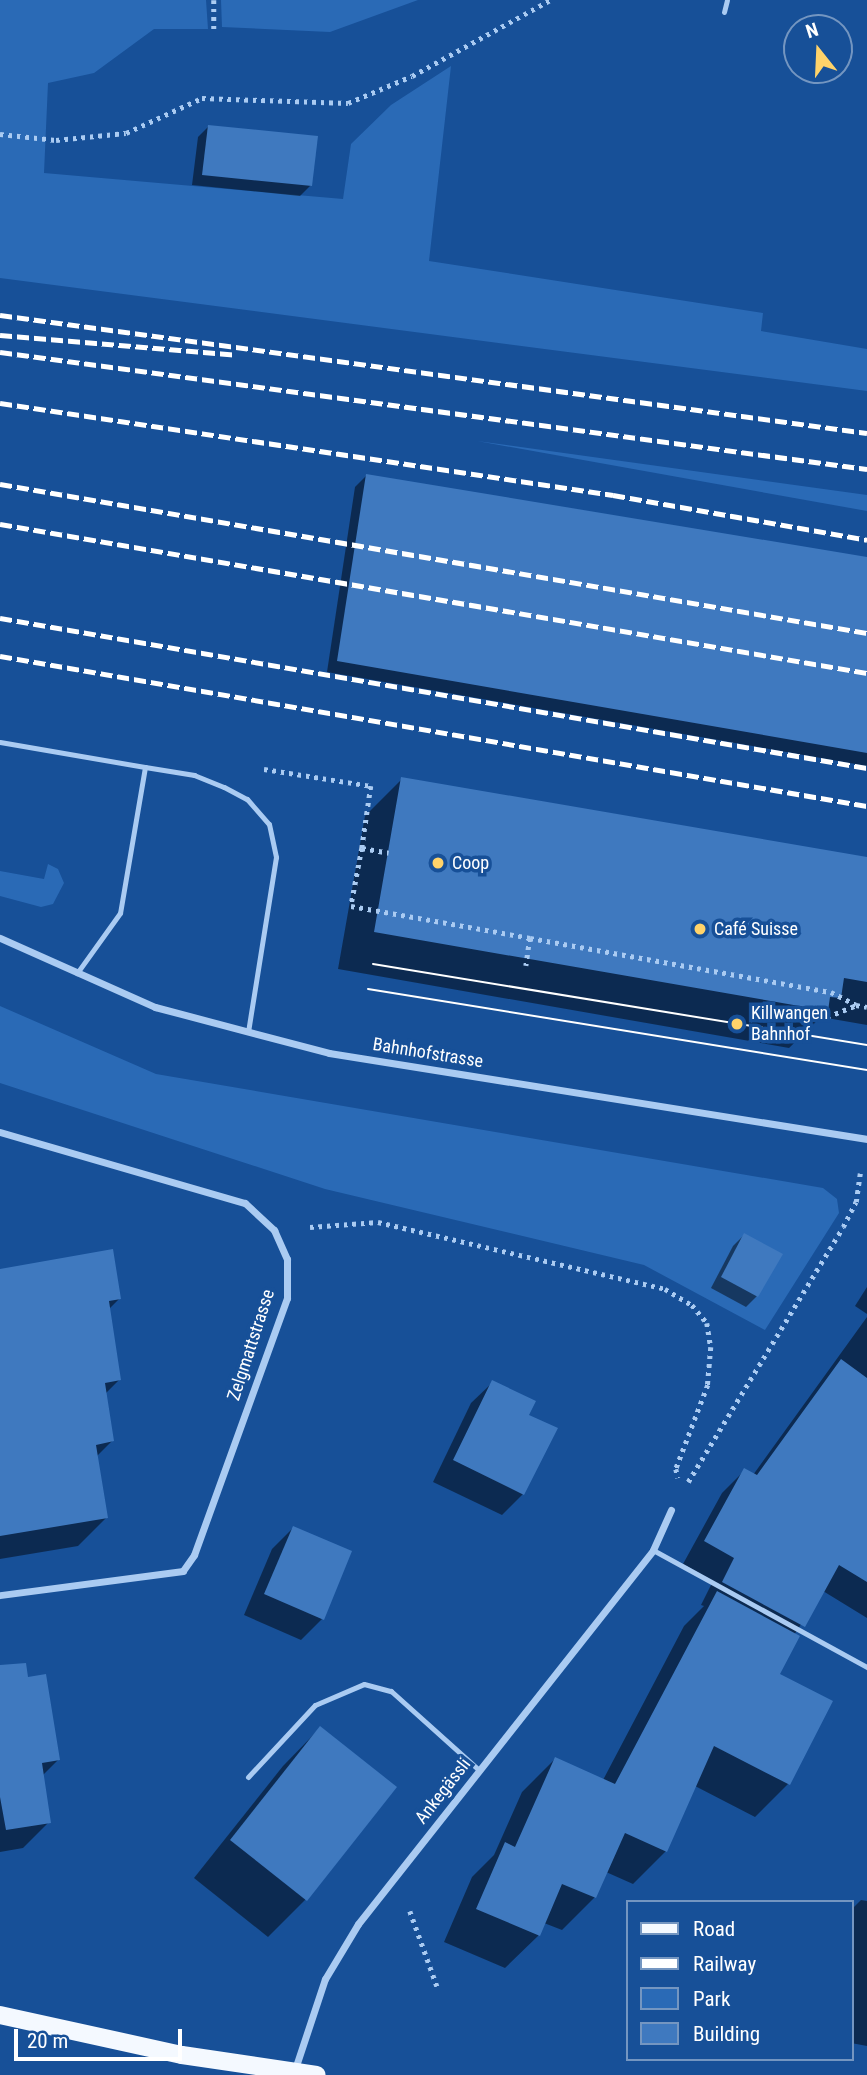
<!DOCTYPE html>
<html>
<head>
<meta charset="utf-8">
<style>
  body { margin:0 }
  #map { position:relative; width:867px; height:2075px; overflow:hidden; background:#175098; font-family:"Roboto Condensed",sans-serif }
  div>[style] { position:absolute }
  [style*='--x'] { left:calc(var(--x)*1px); top:calc(var(--y)*1px); width:calc(var(--w)*1px); rotate:calc(var(--a)*1deg) }
  .green>* { inset:0; background:#2a6ab6 }
  .shadow>* { inset:0; background:#0007 }
  .building>* { inset:0; background:#3f79bf }
  .path>* { height:4.5px; margin-top:-2.25px; transform-origin:0; background:repeating-linear-gradient(90deg,#aacbf2 0 3.5px,transparent 0 8.5px) }
  .lane>* { height:5px; margin:-2.5px; padding:0 2.5px; transform-origin:2.5px; border-radius:2.5px; background:#aacbf2 }
  .street>* { height:7px; margin:-3.5px; padding:0 3.5px; transform-origin:3.5px; border-radius:3.5px; background:#aacbf2 }
  .primary>* { height:18px; margin:-9px; padding:0 9px; transform-origin:9px; border-radius:9px; background:#f4f9ff }
  .tram>* { height:2px; margin:-1px; padding:0 1px; transform-origin:1px; border-radius:1px; background:#fff }
  .rail>* { height:5px; margin-top:-2.5px; transform-origin:0; background:repeating-linear-gradient(90deg,#fff 0 12px,transparent 0 17px) }
  .dots>* { width:19px; height:19px; translate:-50% -50%; box-sizing:border-box; border:4px solid #175098; border-radius:50% }
  span { translate:-50% -50%; white-space:nowrap; text-align:center; line-height:1.15; -webkit-text-stroke:7px #175098; paint-order:stroke }
  .poi-label { font-size:18px; color:#fff }
  .left { translate:0 -50%; text-align:left }
  .street-label { font-size:18px; color:#fff }
  .legend { position:absolute; left:626px; top:1900px; width:228px; height:161px; box-sizing:border-box; background:#175098; border:2px solid #7496c1; margin:0; padding:9px 12px; list-style:none; font-size:21px; color:#fff }
  .legend li { display:flex; align-items:center; gap:14px; height:35px }
  .legend b { width:35px; border:2px solid #7496c1 }
  .north { position:absolute; left:783px; top:14px; width:70px; height:70px; box-sizing:border-box; background:#175098; border:2px solid #7496c1; border-radius:50%; rotate:342deg; font-size:19px; font-weight:700; line-height:28px; text-align:center; color:#fff }
  .north::after { content:''; display:block; margin:auto; width:24px; height:32px; background:#ffd36a; clip-path:polygon(50% 0,100% 100%,50% 72%,0 100%) }
  .scale { position:absolute; left:14px; top:2029px; width:168px; height:32px; box-sizing:border-box; border:4px solid #fff; border-top:0; padding-left:9px; font-size:21px; line-height:24px; white-space:nowrap; color:#fff; -webkit-text-stroke:5px #175098; paint-order:stroke }
</style>
</head>
<body>
<div id="map">
  <div class="green">
    <div style="clip-path:polygon(0 0,206px 0,208px 29px,154px 29px,94px 73px,48px 83px,44px 173px,343px 199px,351px 144px,391px 105px,451px 66px,429px 261px,763px 313px,761px 331px,867px 349px,867px 391px,0 278px)"></div>
    <div style="clip-path:polygon(221px 0,418px 0,330px 32px,222px 27px)"></div>
    <div style="clip-path:polygon(477px 441px,867px 495px,867px 511px)"></div>
    <div style="clip-path:polygon(48px 864px,58px 869px,64px 883px,53px 904px,41px 907px,0 896px,0 871px,44px 879px)"></div>
    <div style="clip-path:polygon(0 1006px,156px 1074px,823px 1188px,837px 1199px,839px 1213px,765px 1330px,644px 1265px,325px 1189px,0 1083px)"></div>
  </div>
  <div class="shadow">
    <div style="clip-path:polygon(209px 126px,311px 185px,300px 196px,192px 185px,198px 137px)"></div>
    <div style="clip-path:polygon(366px 476px,867px 560px,867px 766px,327px 672px,355px 487px)"></div>
    <div style="clip-path:polygon(402px 779px,867px 872px,867px 1025px,821px 1017px,789px 1048px,338px 969px,365px 816px)"></div>
    <div style="clip-path:polygon(744px 1235px,757px 1296px,746px 1307px,711px 1288px,733px 1246px)"></div>
    <div style="clip-path:polygon(0 1270px,119px 1299px,108px 1310px,120px 1379px,105px 1394px,112px 1441px,96px 1457px,106px 1518px,78px 1546px,0 1559px)"></div>
    <div style="clip-path:polygon(867px 1287px,867px 1314px,855px 1306px)"></div>
    <div style="clip-path:polygon(867px 1317px,867px 1618px,823px 1591px,794px 1635px,778px 1674px,831px 1702px,788px 1784px,755px 1817px,695px 1786px,666px 1851px,633px 1884px,606px 1872px,595px 1897px,562px 1930px,544px 1923px,538px 1936px,505px 1968px,444px 1942px,472px 1877px,494px 1855px,522px 1792px,555px 1759px,603px 1780px,684px 1626px,704px 1606px,701px 1605px,713px 1581px,683px 1564px,722px 1493px,745px 1470px,753px 1475px)"></div>
    <div style="clip-path:polygon(493px 1382px,527px 1416px,523px 1494px,502px 1515px,433px 1482px,471px 1403px)"></div>
    <div style="clip-path:polygon(293px 1528px,322px 1619px,301px 1640px,244px 1615px,272px 1549px)"></div>
    <div style="clip-path:polygon(0 1684px,58px 1760px,42px 1776px,49px 1822px,23px 1848px,0 1852px)"></div>
    <div style="clip-path:polygon(320px 1728px,305px 1900px,268px 1937px,194px 1878px,283px 1766px)"></div>
    <div style="clip-path:polygon(861px 1900px,867px 1901px,867px 2046px,851px 2043px,851px 1910px)"></div>
  </div>
  <div class="building">
    <div style="clip-path:polygon(208px 125px,318px 136px,312px 186px,202px 175px)"></div>
    <div style="clip-path:polygon(366px 474px,867px 557px,867px 753px,337px 661px)"></div>
    <div style="clip-path:polygon(401px 777px,867px 857px,867px 982px,844px 978px,841px 998px,830px 997px,828px 1011px,374px 932px)"></div>
    <div style="clip-path:polygon(744px 1233px,783px 1254px,758px 1297px,721px 1277px)"></div>
    <div style="clip-path:polygon(113px 1249px,121px 1299px,109px 1301px,121px 1380px,105px 1383px,114px 1441px,96px 1445px,108px 1518px,0 1536px,0 1269px)"></div>
    <div style="clip-path:polygon(841px 1359px,867px 1378px,867px 1582px,839px 1565px,805px 1627px,722px 1582px,734px 1558px,704px 1541px,744px 1468px,757px 1475px)"></div>
    <div style="clip-path:polygon(492px 1380px,536px 1401px,529px 1415px,558px 1428px,524px 1495px,453px 1460px)"></div>
    <div style="clip-path:polygon(293px 1526px,352px 1551px,324px 1620px,264px 1594px)"></div>
    <div style="clip-path:polygon(717px 1591px,800px 1636px,780px 1674px,833px 1701px,790px 1785px,714px 1746px,667px 1852px,625px 1833px,596px 1898px,562px 1884px,540px 1936px,476px 1909px,505px 1842px,515px 1847px,555px 1757px,615px 1784px)"></div>
    <div style="clip-path:polygon(26px 1663px,28px 1677px,46px 1674px,60px 1760px,42px 1763px,51px 1823px,6px 1830px,0 1797px,0 1665px)"></div>
    <div style="clip-path:polygon(320px 1726px,397px 1787px,307px 1901px,230px 1840px)"></div>
  </div>
  <div class="path">
    <div style="--x:214;--y:0;--w:29;--a:90"></div>
    <div style="--x:0;--y:134;--w:56;--a:6.1"></div>
    <div style="--x:56;--y:140;--w:70;--a:-5.7"></div>
    <div style="--x:126;--y:133;--w:84;--a:-24.7"></div>
    <div style="--x:202;--y:98;--w:146;--a:2"></div>
    <div style="--x:348;--y:103;--w:69;--a:-22.9"></div>
    <div style="--x:412;--y:76;--w:158;--a:-28.8"></div>
    <div style="--x:264;--y:769;--w:108;--a:9"></div>
    <div style="--x:371;--y:786;--w:63;--a:98.3"></div>
    <div style="--x:362;--y:848;--w:27;--a:10"></div>
    <div style="--x:362;--y:848;--w:59;--a:100.7"></div>
    <div style="--x:351;--y:906;--w:182;--a:10.1"></div>
    <div style="--x:530;--y:938;--w:28;--a:98"></div>
    <div style="--x:530;--y:938;--w:306;--a:10.2"></div>
    <div style="--x:831;--y:992;--w:28;--a:27"></div>
    <div style="--x:758;--y:1006;--w:70;--a:9.1"></div>
    <div style="--x:827;--y:1017;--w:31;--a:-22"></div>
    <div style="--x:856;--y:1005;--w:11;--a:10"></div>
    <div style="--x:310;--y:1227;--w:68;--a:-4.2"></div>
    <div style="--x:378;--y:1222;--w:295;--a:13.1"></div>
    <div style="--x:665;--y:1289;--w:31;--a:31"></div>
    <div style="--x:692;--y:1305;--w:23;--a:50"></div>
    <div style="--x:707;--y:1323;--w:24;--a:81"></div>
    <div style="--x:711;--y:1347;--w:38;--a:95"></div>
    <div style="--x:708;--y:1385;--w:90;--a:110.9"></div>
    <div style="--x:676;--y:1469;--w:9;--a:77"></div>
    <div style="--x:688;--y:1482;--w:298;--a:-58.7"></div>
    <div style="--x:843;--y:1227;--w:28;--a:-63"></div>
    <div style="--x:856;--y:1202;--w:29;--a:-82"></div>
    <div style="--x:410;--y:1911;--w:80;--a:70.2"></div>
  </div>
  <div class="lane">
    <div style="--x:724;--y:12;--w:12;--a:-76"></div>
    <div style="--x:0;--y:742;--w:147;--a:9.8"></div>
    <div style="--x:145;--y:767;--w:148;--a:99.7"></div>
    <div style="--x:120;--y:913;--w:74;--a:125.6"></div>
    <div style="--x:145;--y:767;--w:50;--a:9.3"></div>
    <div style="--x:194;--y:775;--w:32;--a:22"></div>
    <div style="--x:224;--y:787;--w:26;--a:28"></div>
    <div style="--x:247;--y:799;--w:33;--a:49"></div>
    <div style="--x:269;--y:824;--w:34;--a:78"></div>
    <div style="--x:276;--y:857;--w:177;--a:99.1"></div>
    <div style="--x:653;--y:1550;--w:244;--a:28.7"></div>
    <div style="--x:248;--y:1777;--w:98;--a:-47.1"></div>
    <div style="--x:315;--y:1705;--w:53;--a:-23.2"></div>
    <div style="--x:364;--y:1684;--w:28;--a:15"></div>
    <div style="--x:391;--y:1691;--w:118;--a:41.9"></div>
  </div>
  <div class="street">
    <div style="--x:0;--y:938;--w:170;--a:24"></div>
    <div style="--x:155;--y:1007;--w:180;--a:14.8"></div>
    <div style="--x:329;--y:1053;--w:545;--a:9.08"></div>
    <div style="--x:0;--y:1132;--w:255;--a:16.2"></div>
    <div style="--x:245;--y:1203;--w:40;--a:43"></div>
    <div style="--x:274;--y:1230;--w:32;--a:66"></div>
    <div style="--x:287;--y:1259;--w:39;--a:90"></div>
    <div style="--x:287;--y:1298;--w:273;--a:109.9"></div>
    <div style="--x:194;--y:1555;--w:19;--a:125"></div>
    <div style="--x:183;--y:1571;--w:185;--a:172.5"></div>
    <div style="--x:294;--y:2072;--w:98;--a:-71.6"></div>
    <div style="--x:325;--y:1979;--w:64;--a:-59"></div>
    <div style="--x:358;--y:1924;--w:476;--a:-51.7"></div>
    <div style="--x:653;--y:1550;--w:44;--a:-65.8"></div>
  </div>
  <div class="primary">
    <div style="--x:0;--y:2015;--w:186;--a:12.4"></div>
    <div style="--x:182;--y:2055;--w:136;--a:8.4"></div>
  </div>
  <div class="tram">
    <div style="--x:373;--y:964;--w:501;--a:9.31"></div>
    <div style="--x:368;--y:989;--w:506;--a:9.22"></div>
  </div>
  <div class="rail">
    <div style="--x:0;--y:315;--w:875;--a:7.75"></div>
    <div style="--x:0;--y:335;--w:237;--a:4.8"></div>
    <div style="--x:0;--y:352;--w:875;--a:7.69"></div>
    <div style="--x:0;--y:403;--w:620;--a:8.54"></div>
    <div style="--x:613;--y:495;--w:258;--a:10"></div>
    <div style="--x:0;--y:484;--w:880;--a:9.75"></div>
    <div style="--x:0;--y:524;--w:880;--a:9.75"></div>
    <div style="--x:0;--y:618;--w:880;--a:9.82"></div>
    <div style="--x:0;--y:656;--w:880;--a:9.82"></div>
  </div>
  <div class="dots">
    <div style="left:438px;top:863px;background:#ffd36a"></div>
    <div style="left:700px;top:929px;background:#ffd36a"></div>
    <div style="left:737px;top:1024px;background:#ffd36a"></div>
  </div>
  <div class="poi-label">
    <span class="left" style="left:452px;top:863px">Coop</span>
    <span class="left" style="left:714px;top:929px">Café Suisse</span>
    <span class="left" style="left:751px;top:1024px">Killwangen<br>Bahnhof</span>
  </div>
  <div class="street-label">
    <span style="left:428px;top:1053px;rotate:9deg">Bahnhofstrasse</span>
    <span style="left:251px;top:1345px;rotate:-72deg">Zelgmattstrasse</span>
    <span style="left:443px;top:1791px;rotate:-52deg">Ankegässli</span>
  </div>
  <ul class="legend">
  <li><b style="height:9px;background:#f4f9ff"></b>Road</li>
  <li><b style="height:9px;background:#fff"></b>Railway</li>
  <li><b style="height:19px;background:#2a6ab6"></b>Park</li>
  <li><b style="height:19px;background:#3f79bf"></b>Building</li>
  </ul>
  <div class="north">N</div>
  <div class="scale">20 m</div>
</div>
</body>
</html>
